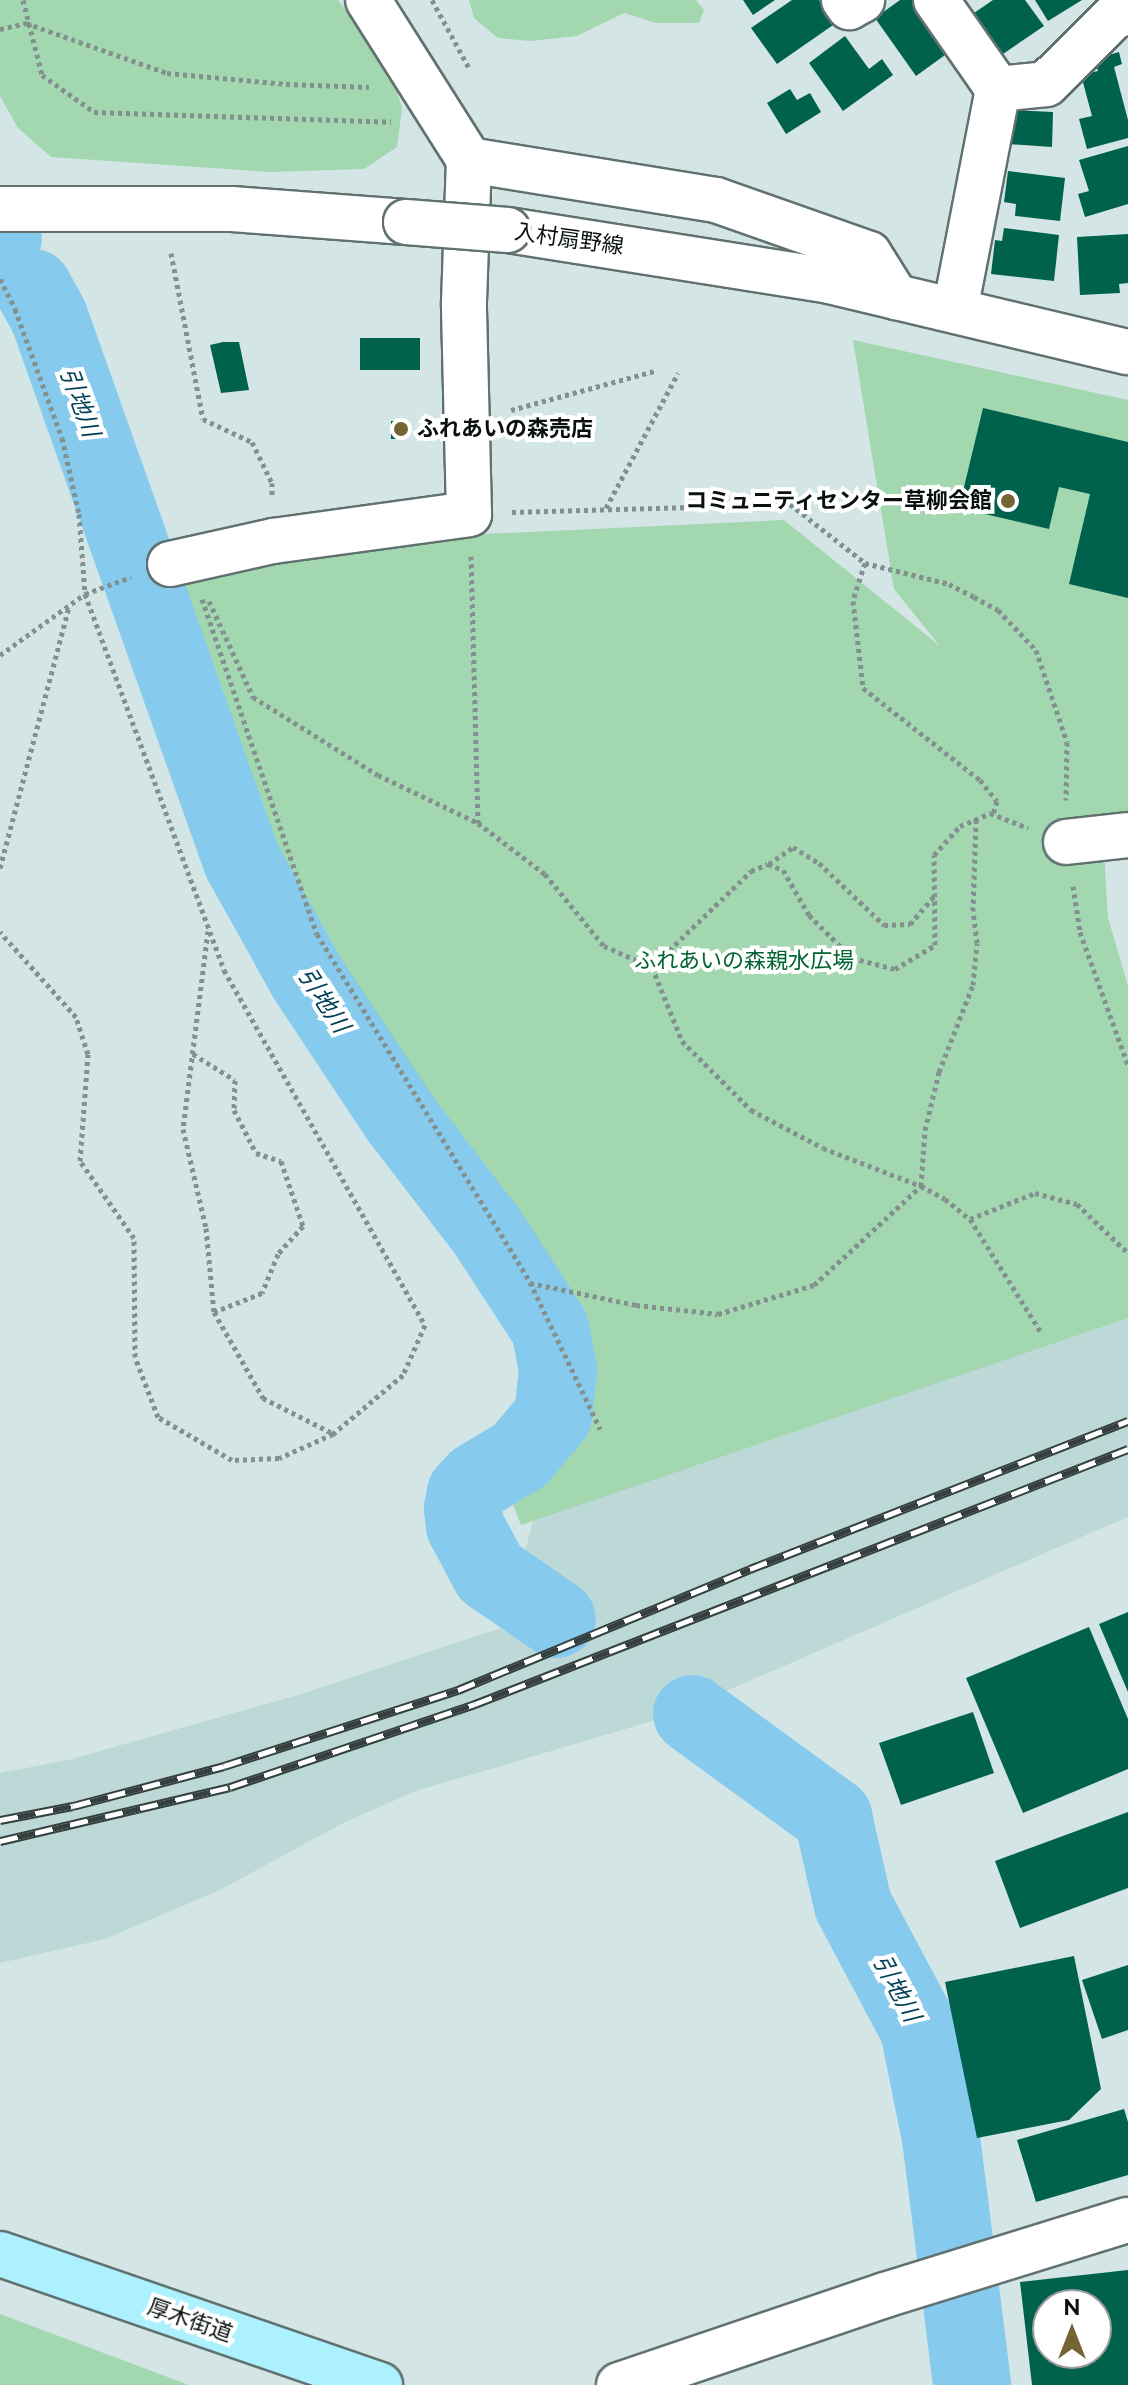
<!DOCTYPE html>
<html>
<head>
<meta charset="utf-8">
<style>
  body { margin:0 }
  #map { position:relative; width:1128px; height:2385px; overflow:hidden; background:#d3e6e5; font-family:Raleway,"Noto Sans JP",sans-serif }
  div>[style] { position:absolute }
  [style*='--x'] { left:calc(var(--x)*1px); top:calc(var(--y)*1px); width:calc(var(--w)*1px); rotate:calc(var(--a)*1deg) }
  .built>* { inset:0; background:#bdd9d7 }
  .green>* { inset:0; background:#a3d7b0 }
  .river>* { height:78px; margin:-39px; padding:0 39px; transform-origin:39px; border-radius:39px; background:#86caee }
  .building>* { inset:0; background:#00614d }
  .path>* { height:5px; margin-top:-2.5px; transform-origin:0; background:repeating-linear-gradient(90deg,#829190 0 4px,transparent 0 8px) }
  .roads { filter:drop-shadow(2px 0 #607170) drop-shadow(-2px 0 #607170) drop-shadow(0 2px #607170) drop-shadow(0 -2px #607170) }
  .minor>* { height:44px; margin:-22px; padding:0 22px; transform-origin:22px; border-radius:22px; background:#fff }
  .major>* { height:44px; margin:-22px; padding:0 22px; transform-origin:22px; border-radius:22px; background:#adf1fe }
  .rail>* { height:9px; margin-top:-4.5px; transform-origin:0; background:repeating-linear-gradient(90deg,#fff 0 18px,#353f3e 0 36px); box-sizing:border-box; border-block:2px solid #353f3e }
  .bridges { filter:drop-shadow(2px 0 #607170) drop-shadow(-2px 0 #607170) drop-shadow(0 2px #607170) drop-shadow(0 -2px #607170) }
  .minor-bridge>* { height:44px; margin:-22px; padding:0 22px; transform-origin:22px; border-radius:22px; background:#fff }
  .dots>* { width:22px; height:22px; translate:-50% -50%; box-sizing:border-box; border:4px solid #fff; border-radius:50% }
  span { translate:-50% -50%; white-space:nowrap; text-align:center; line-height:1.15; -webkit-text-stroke:8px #fff; paint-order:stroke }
  .street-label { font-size:22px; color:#09100f }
  .poi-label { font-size:22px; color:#09100f; font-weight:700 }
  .left { translate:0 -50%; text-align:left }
  .right { translate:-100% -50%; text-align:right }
  .park-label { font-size:22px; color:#016430 }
  .water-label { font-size:24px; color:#024057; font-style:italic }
  .north { position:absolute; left:1032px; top:2289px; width:80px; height:80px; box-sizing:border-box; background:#fff; border:2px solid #9d9f9f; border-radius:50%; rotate:0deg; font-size:22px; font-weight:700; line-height:32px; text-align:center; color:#09100f }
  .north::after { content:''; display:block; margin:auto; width:28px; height:36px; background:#746431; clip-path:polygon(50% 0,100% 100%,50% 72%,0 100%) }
</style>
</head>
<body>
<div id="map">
  <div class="built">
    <div style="clip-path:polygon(1128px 1296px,1128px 1517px,666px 1717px,416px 1791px,343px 1823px,218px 1891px,105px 1939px,0 1963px,0 1773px,68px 1760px,298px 1695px,504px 1627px,537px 1507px)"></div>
  </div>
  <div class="green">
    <div style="clip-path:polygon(0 0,338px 0,389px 67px,402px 108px,397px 147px,364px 169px,270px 172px,51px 157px,18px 128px,0 96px)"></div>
    <div style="clip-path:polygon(469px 0,696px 0,704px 10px,699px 23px,656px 23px,624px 13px,577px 36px,530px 41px,498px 38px,474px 18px)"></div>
    <div style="clip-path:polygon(853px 340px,1128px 400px,1128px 822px,1104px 853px,1108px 918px,1128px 986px,1128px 1318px,521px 1525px,509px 1494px,531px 1383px,517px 1300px,289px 906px,170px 581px,442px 536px,784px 520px,940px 646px,894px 589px)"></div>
    <div style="clip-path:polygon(0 2314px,189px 2385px,0 2385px)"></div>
  </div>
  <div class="river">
    <div style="--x:0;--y:229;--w:10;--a:73"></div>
    <div style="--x:33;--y:288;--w:33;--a:61"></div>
    <div style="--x:49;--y:317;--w:577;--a:70.47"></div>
    <div style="--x:242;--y:861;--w:134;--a:60.9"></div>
    <div style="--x:307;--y:978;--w:168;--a:56.4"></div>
    <div style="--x:400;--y:1118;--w:141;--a:52.5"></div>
    <div style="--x:486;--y:1230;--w:117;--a:56.9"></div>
    <div style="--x:550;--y:1328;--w:43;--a:79.2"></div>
    <div style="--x:558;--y:1370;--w:46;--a:96.2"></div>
    <div style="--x:553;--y:1416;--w:51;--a:130.2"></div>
    <div style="--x:520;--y:1455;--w:50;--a:148.8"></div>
    <div style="--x:477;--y:1481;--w:16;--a:133"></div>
    <div style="--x:466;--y:1493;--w:15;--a:101"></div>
    <div style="--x:463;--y:1508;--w:18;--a:84"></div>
    <div style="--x:465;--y:1526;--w:53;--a:62"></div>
    <div style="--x:490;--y:1573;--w:81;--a:34.5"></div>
    <div style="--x:692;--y:1714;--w:175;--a:36.1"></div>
    <div style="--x:833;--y:1817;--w:90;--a:77.2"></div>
    <div style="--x:853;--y:1905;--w:140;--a:62"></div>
    <div style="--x:919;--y:2029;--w:111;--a:78.6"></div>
    <div style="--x:941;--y:2138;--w:249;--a:82.8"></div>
  </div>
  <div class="building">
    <div style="clip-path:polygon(743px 0,775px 0,753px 15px)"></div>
    <div style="clip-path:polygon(792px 0,819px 0,836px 23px,777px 64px,751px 28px)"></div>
    <div style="clip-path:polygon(900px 0,918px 0,952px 50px,916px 76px,875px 18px)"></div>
    <div style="clip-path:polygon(993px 0,1025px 0,1044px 26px,1003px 54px,974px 13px)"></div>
    <div style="clip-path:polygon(1035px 0,1082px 0,1048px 21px)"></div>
    <div style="clip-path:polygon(845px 36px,869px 69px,882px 59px,893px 75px,843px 111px,809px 63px)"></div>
    <div style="clip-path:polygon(1119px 52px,1122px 64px,1114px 67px,1128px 120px,1128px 138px,1087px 149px,1079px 119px,1092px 116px,1081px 75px,1098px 71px,1094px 59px)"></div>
    <div style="clip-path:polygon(790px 89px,797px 100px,810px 93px,821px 112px,786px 134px,767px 103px)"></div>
    <div style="clip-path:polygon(1009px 110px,1053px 112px,1052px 147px,1007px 144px)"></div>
    <div style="clip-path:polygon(1128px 146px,1128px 204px,1085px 217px,1078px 194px,1089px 191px,1079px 160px)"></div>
    <div style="clip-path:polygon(1008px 171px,1065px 178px,1060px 221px,1015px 216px,1016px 204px,1004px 202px)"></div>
    <div style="clip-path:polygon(1004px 228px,1059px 235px,1054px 281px,991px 274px,995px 240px,1002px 241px)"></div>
    <div style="clip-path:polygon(1128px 234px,1128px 283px,1119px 284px,1120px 293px,1080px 295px,1077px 237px)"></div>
    <div style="clip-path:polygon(360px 338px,420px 338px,420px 370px,360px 370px)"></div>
    <div style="clip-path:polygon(223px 342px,239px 342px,249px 390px,221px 393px,210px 345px)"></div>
    <div style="clip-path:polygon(983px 408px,1128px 442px,1128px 598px,1069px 584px,1090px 494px,1059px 487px,1049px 529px,959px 508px)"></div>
    <div style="clip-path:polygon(391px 421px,404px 421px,404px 439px,391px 439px)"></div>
    <div style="clip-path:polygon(1128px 1612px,1128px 1692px,1099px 1624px)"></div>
    <div style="clip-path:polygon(1089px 1627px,1128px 1719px,1128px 1769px,1023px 1813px,966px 1678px)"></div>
    <div style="clip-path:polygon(973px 1712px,994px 1773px,901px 1805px,879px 1743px)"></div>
    <div style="clip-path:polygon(1128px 1812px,1128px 1888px,1020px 1928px,995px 1861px)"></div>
    <div style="clip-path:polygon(1074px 1956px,1101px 2089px,1069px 2120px,977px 2138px,945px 1982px)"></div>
    <div style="clip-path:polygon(1128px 1965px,1128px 2030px,1102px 2039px,1082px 1980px)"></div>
    <div style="clip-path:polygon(1124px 2109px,1128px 2122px,1128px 2175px,1036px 2202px,1017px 2140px)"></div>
    <div style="clip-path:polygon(evenodd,1128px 2270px,1128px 2385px,1032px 2385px,1020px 2282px,1128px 2270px,1048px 2305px,1096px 2305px,1096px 2353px,1048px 2353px,1048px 2305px)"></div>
  </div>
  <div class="path">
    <div style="--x:23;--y:0;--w:77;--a:75.8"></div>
    <div style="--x:42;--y:75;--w:64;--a:35.4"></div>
    <div style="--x:94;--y:112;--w:297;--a:1.9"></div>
    <div style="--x:432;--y:0;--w:77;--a:61.4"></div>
    <div style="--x:0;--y:29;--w:27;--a:-13"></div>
    <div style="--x:26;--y:23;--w:150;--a:19.5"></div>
    <div style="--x:167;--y:73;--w:120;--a:5.3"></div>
    <div style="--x:286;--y:84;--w:83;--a:2.1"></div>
    <div style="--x:171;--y:253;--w:169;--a:79.1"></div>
    <div style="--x:203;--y:419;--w:54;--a:25.1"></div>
    <div style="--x:252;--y:442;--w:46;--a:64"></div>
    <div style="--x:272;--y:483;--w:13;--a:90"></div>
    <div style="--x:0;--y:279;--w:34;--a:63"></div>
    <div style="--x:15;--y:309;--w:137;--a:70"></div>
    <div style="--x:62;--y:438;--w:78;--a:77.4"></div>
    <div style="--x:79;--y:514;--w:80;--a:85.7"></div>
    <div style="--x:85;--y:594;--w:401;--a:69.7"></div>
    <div style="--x:224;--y:970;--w:408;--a:60.5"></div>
    <div style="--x:425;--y:1325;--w:55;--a:113.7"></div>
    <div style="--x:403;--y:1375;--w:92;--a:139.9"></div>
    <div style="--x:333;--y:1434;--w:59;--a:156"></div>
    <div style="--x:279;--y:1458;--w:47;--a:177.6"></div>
    <div style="--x:232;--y:1460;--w:86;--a:-149.8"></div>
    <div style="--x:158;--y:1417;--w:64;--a:-111"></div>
    <div style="--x:135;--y:1357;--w:119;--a:-90.5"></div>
    <div style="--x:134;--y:1238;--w:94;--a:-125"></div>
    <div style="--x:80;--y:1161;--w:107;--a:-85.7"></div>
    <div style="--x:88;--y:1054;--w:39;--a:-108"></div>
    <div style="--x:76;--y:1017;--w:114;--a:-131.8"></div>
    <div style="--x:511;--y:410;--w:149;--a:-15.2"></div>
    <div style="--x:606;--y:508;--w:153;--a:-61.9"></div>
    <div style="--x:512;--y:512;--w:278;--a:-1.6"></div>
    <div style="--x:790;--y:504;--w:95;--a:38.2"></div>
    <div style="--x:865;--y:563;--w:87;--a:14"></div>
    <div style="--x:949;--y:584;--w:28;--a:27"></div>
    <div style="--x:974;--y:597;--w:27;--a:28"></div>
    <div style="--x:998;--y:610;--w:55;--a:46.5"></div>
    <div style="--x:1036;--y:650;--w:97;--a:71.4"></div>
    <div style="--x:1067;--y:742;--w:58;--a:91"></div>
    <div style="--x:471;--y:556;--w:267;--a:88.5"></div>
    <div style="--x:478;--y:823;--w:84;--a:37.3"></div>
    <div style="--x:545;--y:874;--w:93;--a:50.7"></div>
    <div style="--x:604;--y:946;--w:52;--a:23.6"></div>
    <div style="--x:652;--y:967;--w:80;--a:67.9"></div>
    <div style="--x:682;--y:1041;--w:98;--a:45"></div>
    <div style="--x:751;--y:1110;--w:81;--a:27.8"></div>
    <div style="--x:823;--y:1148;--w:105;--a:21.2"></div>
    <div style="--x:921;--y:1186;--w:27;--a:28"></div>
    <div style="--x:945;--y:1199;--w:32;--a:39"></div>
    <div style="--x:970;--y:1219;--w:136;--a:57.9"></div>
    <div style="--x:865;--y:563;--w:40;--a:108"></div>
    <div style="--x:853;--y:601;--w:88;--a:83.4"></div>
    <div style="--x:863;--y:688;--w:149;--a:38.2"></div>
    <div style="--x:980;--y:780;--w:27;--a:51"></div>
    <div style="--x:997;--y:801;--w:14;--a:107"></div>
    <div style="--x:202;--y:599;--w:354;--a:71.1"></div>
    <div style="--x:317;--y:934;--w:408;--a:58.5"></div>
    <div style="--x:530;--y:1282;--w:163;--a:64.5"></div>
    <div style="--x:209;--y:601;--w:106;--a:65.4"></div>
    <div style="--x:253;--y:697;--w:147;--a:32"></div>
    <div style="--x:378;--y:775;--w:111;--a:25.6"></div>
    <div style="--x:0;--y:655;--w:105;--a:-35.7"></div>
    <div style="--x:85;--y:594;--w:49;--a:-20.3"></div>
    <div style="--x:769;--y:864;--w:29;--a:-35"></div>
    <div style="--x:793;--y:847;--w:31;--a:32"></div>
    <div style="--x:819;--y:863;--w:90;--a:43.6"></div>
    <div style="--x:884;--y:925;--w:26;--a:-2"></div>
    <div style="--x:910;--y:924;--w:38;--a:-49"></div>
    <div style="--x:0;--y:868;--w:270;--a:-75.2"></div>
    <div style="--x:1073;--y:886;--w:47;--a:81.3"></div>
    <div style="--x:1080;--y:932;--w:141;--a:70.2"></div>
    <div style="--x:208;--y:931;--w:200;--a:97.2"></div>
    <div style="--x:183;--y:1129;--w:102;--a:76.9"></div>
    <div style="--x:206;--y:1228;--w:84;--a:84.6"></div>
    <div style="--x:214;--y:1312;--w:99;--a:60.3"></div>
    <div style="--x:263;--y:1398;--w:77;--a:26.9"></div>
    <div style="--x:652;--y:967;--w:138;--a:-44.1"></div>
    <div style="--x:751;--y:871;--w:18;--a:-22"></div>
    <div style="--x:768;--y:864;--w:16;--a:22"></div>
    <div style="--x:783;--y:870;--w:52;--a:60"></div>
    <div style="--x:809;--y:915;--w:61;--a:45"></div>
    <div style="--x:852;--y:958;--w:44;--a:14.3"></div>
    <div style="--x:895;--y:969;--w:47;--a:-31"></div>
    <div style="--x:935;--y:945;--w:90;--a:-90.6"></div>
    <div style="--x:934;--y:855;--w:39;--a:-48"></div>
    <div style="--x:960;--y:826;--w:33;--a:-23"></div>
    <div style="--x:990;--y:813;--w:41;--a:21.5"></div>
    <div style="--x:193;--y:1054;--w:49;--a:31.8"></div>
    <div style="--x:235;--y:1080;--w:30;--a:92"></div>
    <div style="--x:234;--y:1110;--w:48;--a:62.9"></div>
    <div style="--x:256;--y:1153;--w:26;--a:18"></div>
    <div style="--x:281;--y:1161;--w:69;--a:71.3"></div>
    <div style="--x:303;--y:1226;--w:38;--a:132"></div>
    <div style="--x:278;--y:1254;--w:42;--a:112.3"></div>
    <div style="--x:262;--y:1293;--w:52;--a:158.4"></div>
    <div style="--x:970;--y:1219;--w:70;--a:-21.8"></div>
    <div style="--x:1035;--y:1193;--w:43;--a:14.7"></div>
    <div style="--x:1077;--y:1204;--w:71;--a:43.9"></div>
    <div style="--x:530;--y:1283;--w:108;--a:11.7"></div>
    <div style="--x:636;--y:1305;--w:82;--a:6.3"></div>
    <div style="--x:718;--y:1314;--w:100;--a:-16.8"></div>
    <div style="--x:814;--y:1285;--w:146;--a:-42.8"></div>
    <div style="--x:921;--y:1186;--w:56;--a:-85.9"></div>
    <div style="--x:925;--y:1130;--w:60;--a:-76.4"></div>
    <div style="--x:939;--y:1072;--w:93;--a:-68.7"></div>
    <div style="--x:973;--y:985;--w:42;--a:-84.6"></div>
    <div style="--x:977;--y:943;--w:32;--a:-97"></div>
    <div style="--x:973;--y:911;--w:92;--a:-88.1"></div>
  </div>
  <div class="roads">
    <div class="minor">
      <div style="--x:368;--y:0;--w:189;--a:57.7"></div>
      <div style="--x:469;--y:160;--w:250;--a:9.2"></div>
      <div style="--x:716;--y:200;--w:162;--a:19.4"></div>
      <div style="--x:869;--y:254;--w:51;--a:57.9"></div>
      <div style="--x:844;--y:0;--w:9;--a:54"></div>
      <div style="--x:849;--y:7;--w:15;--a:-28"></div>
      <div style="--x:936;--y:0;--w:108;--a:55.1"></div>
      <div style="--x:998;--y:89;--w:225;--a:101"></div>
      <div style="--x:998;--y:89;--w:48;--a:-5.9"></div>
      <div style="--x:1046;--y:84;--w:115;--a:-44.6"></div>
      <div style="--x:0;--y:209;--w:232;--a:0"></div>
      <div style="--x:232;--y:209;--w:174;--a:4.3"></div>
      <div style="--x:508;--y:230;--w:325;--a:9"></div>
      <div style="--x:829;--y:281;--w:307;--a:13.4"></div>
      <div style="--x:170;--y:564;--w:106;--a:-12.6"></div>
      <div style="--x:273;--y:541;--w:198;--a:-7.8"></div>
      <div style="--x:469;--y:514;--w:212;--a:-91.4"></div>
      <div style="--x:464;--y:302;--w:142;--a:-88"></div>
      <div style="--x:1066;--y:842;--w:62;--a:-6.4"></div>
      <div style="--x:619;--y:2385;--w:281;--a:-18.7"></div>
      <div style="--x:885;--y:2295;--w:254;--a:-17.2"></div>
    </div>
    <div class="major">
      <div style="--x:0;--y:2254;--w:402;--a:19"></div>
    </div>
  </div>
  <div class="rail">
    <div style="--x:0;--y:1820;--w:74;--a:-10.9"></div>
    <div style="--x:73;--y:1806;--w:156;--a:-14.8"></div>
    <div style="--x:224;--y:1766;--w:246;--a:-18"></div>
    <div style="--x:458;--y:1690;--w:316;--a:-22.5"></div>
    <div style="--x:750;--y:1569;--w:406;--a:-21.4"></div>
    <div style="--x:0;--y:1841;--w:236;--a:-13.2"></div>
    <div style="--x:230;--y:1787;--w:259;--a:-18.7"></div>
    <div style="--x:475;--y:1704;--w:701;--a:-21.33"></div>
  </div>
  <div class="bridges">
    <div class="minor-bridge">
      <div style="--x:406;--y:222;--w:102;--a:4.5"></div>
    </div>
  </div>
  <div class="dots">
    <div style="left:401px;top:429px;background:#746431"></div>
    <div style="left:1008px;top:501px;background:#746431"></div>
  </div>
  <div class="street-label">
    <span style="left:569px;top:239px;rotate:8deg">入村扇野線</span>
    <span style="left:190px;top:2320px;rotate:19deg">厚木街道</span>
  </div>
  <div class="poi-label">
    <span class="left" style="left:417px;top:429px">ふれあいの森売店</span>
    <span class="right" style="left:992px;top:501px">コミュニティセンター草柳会館</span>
  </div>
  <div class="park-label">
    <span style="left:744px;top:961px">ふれあいの森親水広場</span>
  </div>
  <div class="water-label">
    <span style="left:80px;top:402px;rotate:70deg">引地川</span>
    <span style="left:324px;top:1000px;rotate:57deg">引地川</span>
    <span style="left:897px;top:1988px;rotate:62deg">引地川</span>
  </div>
  <div class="north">N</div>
</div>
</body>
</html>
